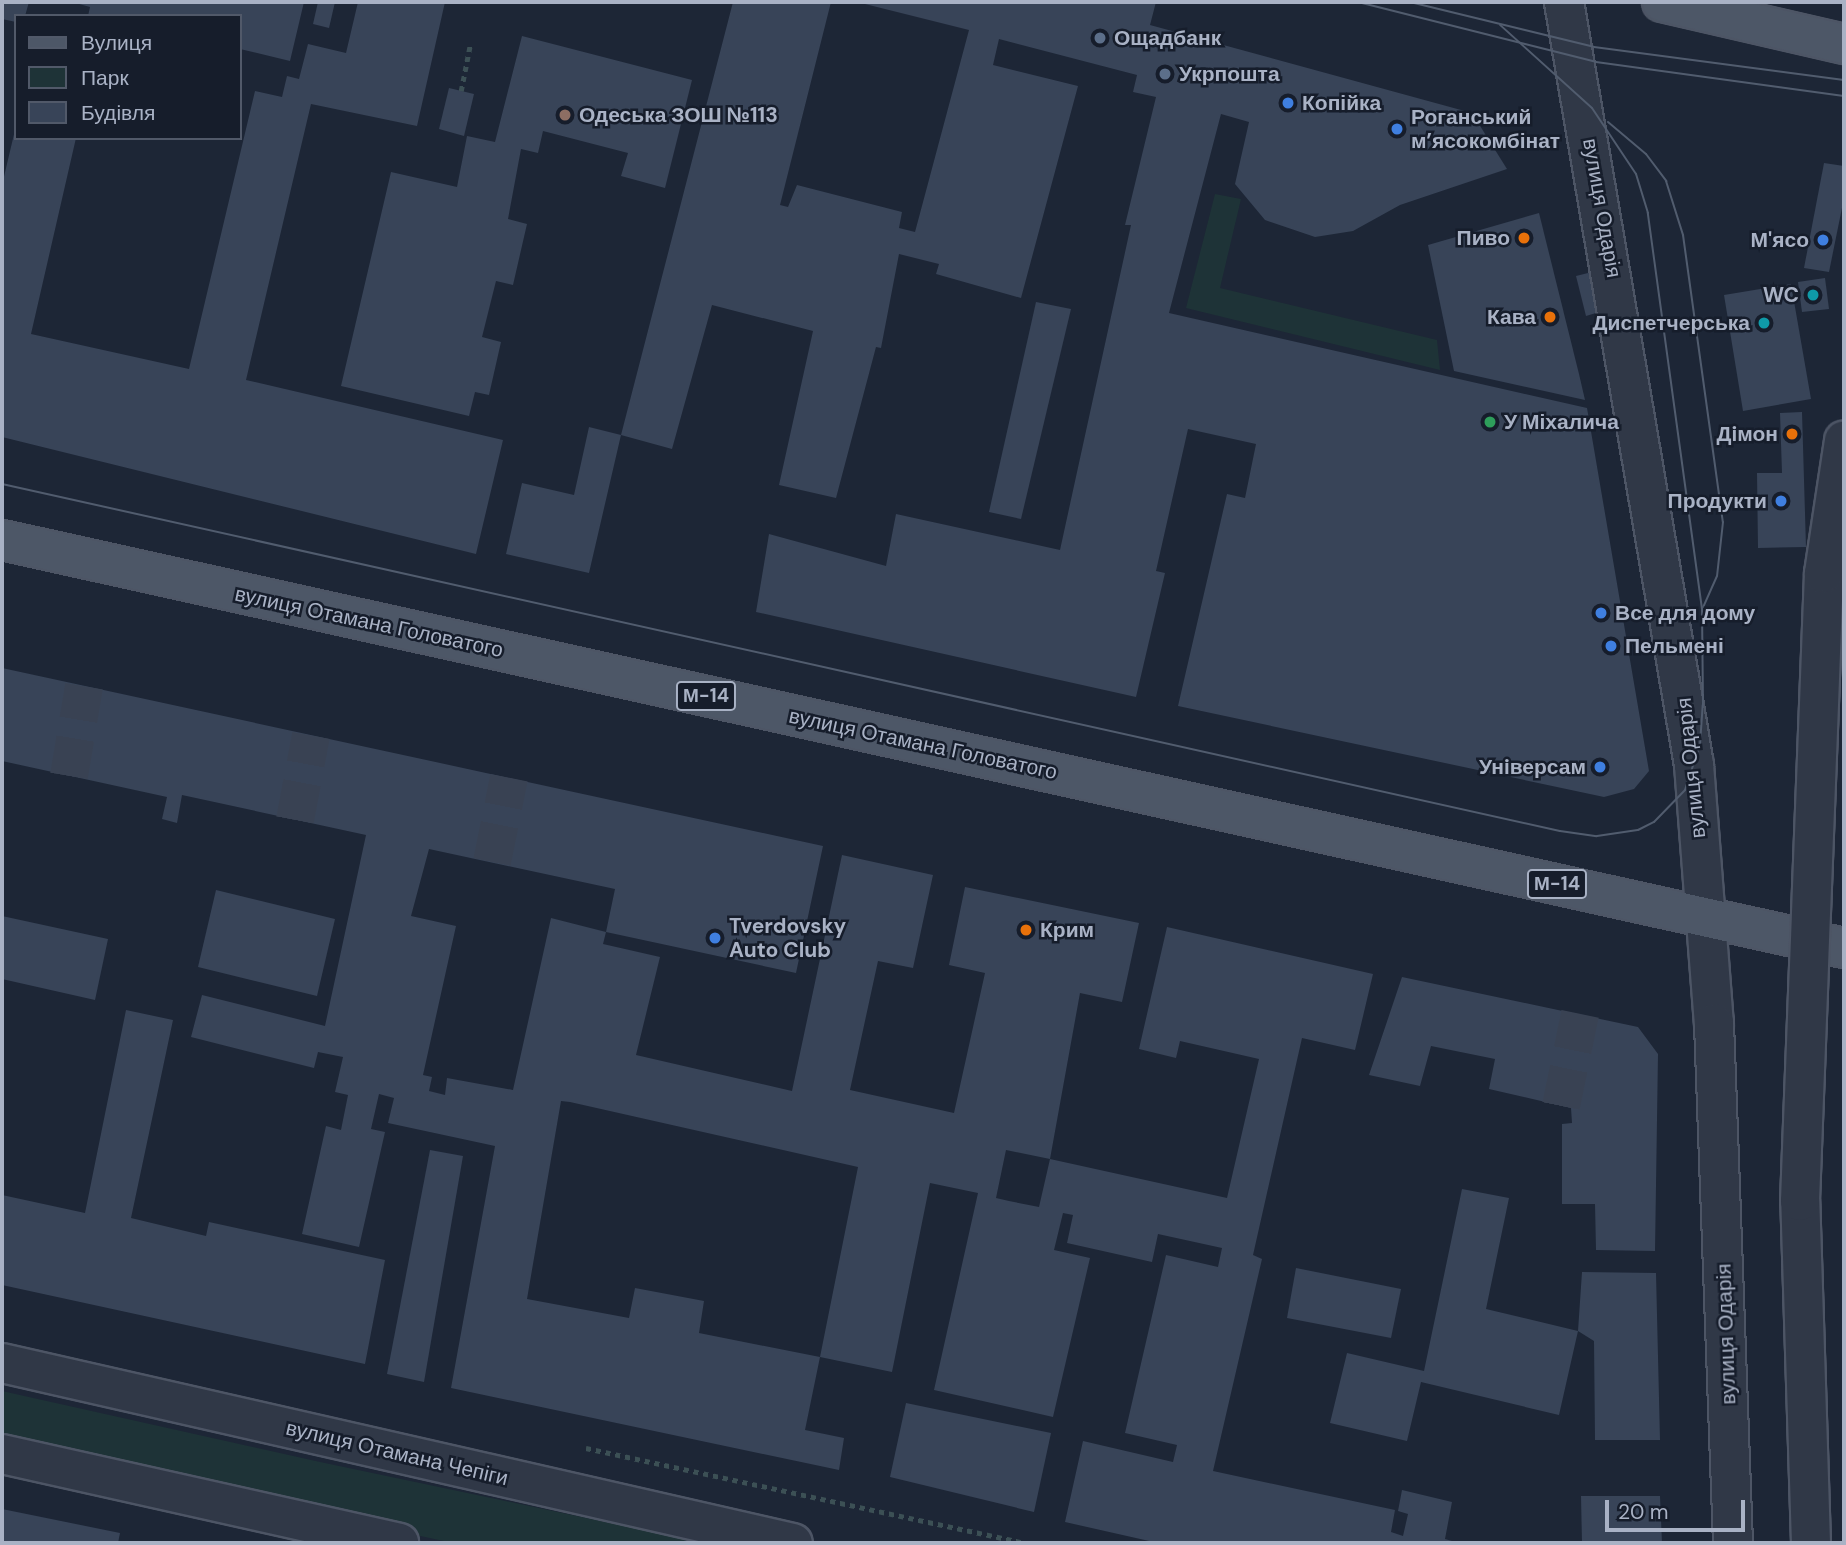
<!DOCTYPE html>
<html>
<head>
<meta charset="utf-8">
<style>
  body { margin:0 }
  #map { position:relative; width:1846px; height:1545px; overflow:hidden; background:#1d2636; font-family:"DM Sans",sans-serif }
  div>[style] { position:absolute }
  [style*='--x'] { left:calc(var(--x)*1px); top:calc(var(--y)*1px); width:calc(var(--w)*1px); rotate:calc(var(--a)*1deg) }
  .green>* { inset:0; background:#1e3337 }
  .building>* { inset:0; background:#384458 }
  .minor-tunnel>* { height:38px; margin-top:-19px; transform-origin:0; background:repeating-linear-gradient(90deg,#394253 0 38px,transparent 0 57px) }
  .path>* { height:4.5px; margin-top:-2.25px; transform-origin:0; background:repeating-linear-gradient(90deg,#3c5055 0 5px,transparent 0 10px) }
  .roads { filter:drop-shadow(2px 0 #4d5565) drop-shadow(-2px 0 #4d5565) drop-shadow(0 2px #4d5565) drop-shadow(0 -2px #4d5565) }
  .minor>* { height:38px; margin:-19px; padding:0 19px; transform-origin:19px; border-radius:19px; background:#303847 }
  .major>* { height:38px; margin:-19px; padding:0 19px; transform-origin:19px; border-radius:19px; background:#4d5767 }
  .tram>* { height:2px; margin:-1px; padding:0 1px; transform-origin:1px; border-radius:1px; background:#515c6e }
  .bridges { filter:drop-shadow(2px 0 #4d5565) drop-shadow(-2px 0 #4d5565) drop-shadow(0 2px #4d5565) drop-shadow(0 -2px #4d5565) }
  .minor-bridge>* { height:38px; margin:-19px; padding:0 19px; transform-origin:19px; border-radius:19px; background:#303847 }
  .dots>* { width:19px; height:19px; translate:-50% -50%; box-sizing:border-box; border:4px solid #161d2b; border-radius:50% }
  span { translate:-50% -50%; white-space:nowrap; text-align:center; line-height:1.15; -webkit-text-stroke:5px #161d2b; paint-order:stroke }
  .shield-label span { padding:2px 5px; background:#161d2b; border:2px solid; border-radius:5px; -webkit-text-stroke-width:0 }
  .shield-label { font-size:19px; color:#a9b2c5; font-weight:700 }
  .poi-label { font-size:21px; color:#a9b2c5; font-weight:700 }
  .left { translate:0 -50%; text-align:left }
  .right { translate:-100% -50%; text-align:right }
  .street-label { font-size:21px; color:#a9b2c5 }
  .frame { position:absolute; inset:0; border:4px solid #a9b2c5; pointer-events:none }
  .legend { position:absolute; left:14px; top:14px; width:228px; height:126px; box-sizing:border-box; background:#161d2b; border:2px solid #515969; margin:0; padding:9px 12px; list-style:none; font-size:21px; color:#a9b2c5 }
  .legend li { display:flex; align-items:center; gap:14px; height:35px }
  .legend b { width:35px; border:2px solid #515969 }
  .scale { position:absolute; left:1605px; top:1500px; width:140px; height:32px; box-sizing:border-box; border:4px solid #a9b2c5; border-top:0; padding-left:9px; font-size:21px; line-height:24px; white-space:nowrap; color:#a9b2c5; -webkit-text-stroke:5px #161d2b; paint-order:stroke }
</style>
</head>
<body>
<div id="map">
  <div class="green">
    <div style="clip-path:polygon(1215px 194px,1241px 199px,1220px 288px,1437px 340px,1440px 370px,1186px 308px)"></div>
    <div style="clip-path:polygon(2px 1391px,320px 1462px,705px 1543px,453px 1543px,2px 1446px)"></div>
  </div>
  <div class="building">
    <div style="clip-path:polygon(2px 2px,29px 2px,25px 16px,16px 16px,16px 22px,2px 19px)"></div>
    <div style="clip-path:polygon(72px 2px,304px 2px,290px 61px,240px 49px,240px 16px,88px 16px,90px 7px)"></div>
    <div style="clip-path:polygon(318px 2px,335px 2px,329px 28px,313px 24px)"></div>
    <div style="clip-path:polygon(358px 2px,445px 2px,417px 126px,311px 104px,246px 380px,503px 440px,476px 554px,2px 437px,2px 185px,15px 130px,16px 138px,76px 138px,31px 334px,189px 369px,255px 91px,282px 97px,287px 76px,299px 79px,308px 44px,346px 53px)"></div>
    <div style="clip-path:polygon(733px 2px,831px 2px,780px 205px,788px 207px,797px 185px,902px 212px,899px 228px,915px 232px,969px 30px,857px 2px,1156px 2px,1150px 25px,1472px 113px,1507px 169px,1400px 205px,1353px 231px,1315px 237px,1265px 220px,1235px 184px,1249px 122px,1221px 114px,1169px 313px,1587px 408px,1649px 771px,1634px 789px,1604px 797px,1178px 706px,1227px 494px,1245px 498px,1256px 444px,1188px 429px,1156px 571px,1165px 573px,1136px 697px,756px 612px,769px 534px,886px 566px,896px 514px,1060px 550px,1131px 225px,1125px 225px,1156px 97px,1133px 92px,1137px 75px,999px 39px,993px 65px,1078px 86px,1021px 298px,936px 274px,939px 264px,899px 254px,881px 348px,876px 347px,836px 498px,779px 485px,813px 331px,712px 305px,672px 449px,621px 435px)"></div>
    <div style="clip-path:polygon(522px 36px,692px 80px,665px 188px,621px 176px,628px 153px,543px 131px,538px 153px,521px 149px,508px 219px,527px 224px,513px 285px,496px 281px,482px 337px,501px 342px,489px 395px,475px 392px,469px 416px,341px 386px,391px 172px,457px 187px,467px 136px,495px 142px)"></div>
    <div style="clip-path:polygon(449px 88px,474px 94px,464px 136px,439px 129px)"></div>
    <div style="clip-path:polygon(1824px 163px,1844px 166px,1844px 198px,1829px 272px,1804px 268px)"></div>
    <div style="clip-path:polygon(1539px 213px,1579px 374px,1585px 400px,1454px 371px,1428px 245px)"></div>
    <div style="clip-path:polygon(1596px 271px,1606px 310px,1586px 316px,1576px 276px)"></div>
    <div style="clip-path:polygon(1825px 278px,1829px 309px,1802px 312px,1798px 282px)"></div>
    <div style="clip-path:polygon(1791px 284px,1811px 399px,1743px 411px,1724px 295px)"></div>
    <div style="clip-path:polygon(1036px 302px,1071px 309px,1021px 519px,989px 512px)"></div>
    <div style="clip-path:polygon(1802px 412px,1806px 547px,1758px 548px,1757px 473px,1782px 473px,1780px 413px)"></div>
    <div style="clip-path:polygon(589px 427px,621px 435px,589px 573px,506px 554px,522px 483px,574px 495px)"></div>
    <div style="clip-path:polygon(evenodd,2px 668px,823px 846px,796px 973px,606px 932px,603px 944px,660px 957px,636px 1055px,792px 1091px,842px 855px,933px 875px,913px 968px,878px 961px,850px 1090px,954px 1113px,985px 973px,949px 965px,965px 887px,1139px 923px,1122px 1002px,1080px 993px,1050px 1159px,1006px 1150px,996px 1198px,1009px 1201px,1039px 1207px,1050px 1159px,1227px 1198px,1259px 1059px,1180px 1041px,1176px 1058px,1139px 1049px,1167px 927px,1373px 974px,1355px 1050px,1302px 1038px,1253px 1255px,1262px 1259px,1213px 1471px,1395px 1510px,1391px 1532px,1403px 1536px,1408px 1514px,1398px 1511px,1402px 1490px,1452px 1502px,1445px 1539px,1459px 1543px,1158px 1543px,1065px 1522px,1083px 1441px,1173px 1462px,1177px 1445px,1125px 1433px,1166px 1255px,1218px 1267px,1222px 1248px,1158px 1234px,1152px 1262px,1067px 1243px,1073px 1215px,1063px 1213px,1054px 1250px,1090px 1258px,1053px 1417px,934px 1390px,978px 1193px,930px 1183px,892px 1372px,820px 1357px,858px 1167px,570px 1102px,561px 1101px,527px 1299px,629px 1318px,635px 1288px,704px 1301px,699px 1333px,820px 1357px,805px 1430px,844px 1438px,839px 1470px,451px 1388px,495px 1146px,388px 1123px,394px 1098px,379px 1094px,371px 1129px,385px 1132px,359px 1247px,302px 1234px,326px 1126px,341px 1130px,348px 1095px,335px 1092px,343px 1057px,318px 1052px,314px 1068px,191px 1037px,202px 995px,325px 1026px,366px 835px,182px 795px,177px 823px,162px 819px,167px 797px,2px 761px,2px 668px,429px 849px,615px 889px,606px 932px,551px 918px,513px 1090px,447px 1078px,445px 1095px,429px 1091px,432px 1077px,423px 1075px,456px 926px,411px 916px,429px 849px)"></div>
    <div style="clip-path:polygon(216px 890px,335px 919px,317px 996px,198px 967px)"></div>
    <div style="clip-path:polygon(2px 916px,108px 939px,95px 1000px,2px 979px)"></div>
    <div style="clip-path:polygon(1402px 977px,1638px 1027px,1658px 1054px,1655px 1251px,1596px 1250px,1595px 1204px,1562px 1204px,1562px 1124px,1572px 1123px,1571px 1108px,1489px 1089px,1495px 1059px,1431px 1046px,1420px 1086px,1369px 1075px)"></div>
    <div style="clip-path:polygon(126px 1010px,173px 1020px,131px 1218px,206px 1236px,209px 1222px,385px 1260px,365px 1364px,2px 1285px,2px 1195px,85px 1213px)"></div>
    <div style="clip-path:polygon(430px 1150px,463px 1156px,424px 1382px,387px 1374px)"></div>
    <div style="clip-path:polygon(1462px 1189px,1509px 1198px,1486px 1309px,1578px 1331px,1559px 1415px,1421px 1382px,1407px 1441px,1330px 1423px,1347px 1353px,1424px 1371px)"></div>
    <div style="clip-path:polygon(1296px 1268px,1401px 1289px,1391px 1338px,1287px 1318px)"></div>
    <div style="clip-path:polygon(1582px 1272px,1656px 1273px,1660px 1440px,1595px 1440px,1594px 1341px,1578px 1331px)"></div>
    <div style="clip-path:polygon(906px 1403px,1051px 1433px,1034px 1512px,890px 1477px)"></div>
    <div style="clip-path:polygon(1581px 1496px,1660px 1496px,1662px 1543px,1582px 1543px)"></div>
    <div style="clip-path:polygon(2px 1509px,120px 1533px,118px 1543px,2px 1543px)"></div>
  </div>
  <div class="minor-tunnel">
    <div style="--x:69;--y:776;--w:91;--a:-80.5"></div>
    <div style="--x:295;--y:820;--w:86;--a:-79.3"></div>
    <div style="--x:492;--y:862;--w:86;--a:-78.6"></div>
    <div style="--x:1561;--y:1106;--w:94;--a:-78.3"></div>
  </div>
  <div class="path">
    <div style="--x:461;--y:91;--w:47;--a:-78.9"></div>
    <div style="--x:586;--y:1448;--w:450;--a:12.2"></div>
  </div>
  <div class="roads">
    <div class="minor">
      <div style="--x:1564;--y:2;--w:774;--a:80.33"></div>
      <div style="--x:1694;--y:765;--w:259;--a:85.6"></div>
      <div style="--x:1714;--y:1023;--w:520;--a:87.91"></div>
      <div style="--x:2;--y:1363;--w:811;--a:12.82"></div>
      <div style="--x:2;--y:1454;--w:407;--a:12.6"></div>
    </div>
    <div class="major">
      <div style="--x:1662;--y:2;--w:187;--a:13"></div>
      <div style="--x:2;--y:540;--w:1887;--a:12.49"></div>
    </div>
  </div>
  <div class="tram">
    <div style="--x:1358;--y:2;--w:245;--a:14.1"></div>
    <div style="--x:1596;--y:62;--w:250;--a:7.8"></div>
    <div style="--x:1410;--y:2;--w:189;--a:13.7"></div>
    <div style="--x:1594;--y:47;--w:252;--a:7.5"></div>
    <div style="--x:1608;--y:122;--w:50;--a:40.1"></div>
    <div style="--x:1646;--y:154;--w:34;--a:53"></div>
    <div style="--x:1666;--y:181;--w:57;--a:72.5"></div>
    <div style="--x:1683;--y:235;--w:290;--a:82.1"></div>
    <div style="--x:1723;--y:522;--w:54;--a:96.3"></div>
    <div style="--x:1717;--y:576;--w:34;--a:114"></div>
    <div style="--x:2;--y:484;--w:1596;--a:12.56"></div>
    <div style="--x:1560;--y:831;--w:37;--a:8"></div>
    <div style="--x:1597;--y:836;--w:41;--a:-8.3"></div>
    <div style="--x:1638;--y:830;--w:18;--a:-27"></div>
    <div style="--x:1654;--y:822;--w:45;--a:-45.9"></div>
    <div style="--x:1685;--y:790;--w:48;--a:-71.9"></div>
    <div style="--x:1700;--y:744;--w:39;--a:-86"></div>
    <div style="--x:1703;--y:705;--w:96;--a:-90.6"></div>
    <div style="--x:1702;--y:609;--w:400;--a:-97.8"></div>
    <div style="--x:1648;--y:213;--w:41;--a:-107.1"></div>
    <div style="--x:1636;--y:174;--w:79;--a:-123.7"></div>
    <div style="--x:1592;--y:108;--w:124;--a:-137.9"></div>
  </div>
  <div class="bridges">
    <div class="minor-bridge">
      <div style="--x:1811;--y:1543;--w:342;--a:-91.8"></div>
      <div style="--x:1800;--y:1201;--w:628;--a:-87.81"></div>
      <div style="--x:1824;--y:573;--w:134;--a:-81.4"></div>
    </div>
  </div>
  <div class="dots">
    <div style="left:1100px;top:38px;background:#5c6f8a"></div>
    <div style="left:1165px;top:74px;background:#5c6f8a"></div>
    <div style="left:1288px;top:103px;background:#3f7fe0"></div>
    <div style="left:565px;top:115px;background:#8d6e63"></div>
    <div style="left:1397px;top:129px;background:#3f7fe0"></div>
    <div style="left:1524px;top:238px;background:#e8710a"></div>
    <div style="left:1823px;top:240px;background:#3f7fe0"></div>
    <div style="left:1813px;top:295px;background:#0f9aa8"></div>
    <div style="left:1550px;top:317px;background:#e8710a"></div>
    <div style="left:1764px;top:323px;background:#0f9aa8"></div>
    <div style="left:1490px;top:422px;background:#2e9e5b"></div>
    <div style="left:1792px;top:434px;background:#e8710a"></div>
    <div style="left:1781px;top:501px;background:#3f7fe0"></div>
    <div style="left:1601px;top:613px;background:#3f7fe0"></div>
    <div style="left:1611px;top:646px;background:#3f7fe0"></div>
    <div style="left:1600px;top:767px;background:#3f7fe0"></div>
    <div style="left:1026px;top:930px;background:#e8710a"></div>
    <div style="left:715px;top:938px;background:#3f7fe0"></div>
  </div>
  <div class="shield-label">
    <span style="left:706px;top:696px">М-14</span>
    <span style="left:1557px;top:884px">М-14</span>
  </div>
  <div class="poi-label">
    <span class="left" style="left:1114px;top:38px">Ощадбанк</span>
    <span class="left" style="left:1179px;top:74px">Укрпошта</span>
    <span class="left" style="left:1302px;top:103px">Копійка</span>
    <span class="left" style="left:579px;top:115px">Одеська ЗОШ №113</span>
    <span class="left" style="left:1411px;top:129px">Роганський<br>м’ясокомбінат</span>
    <span class="right" style="left:1510px;top:238px">Пиво</span>
    <span class="right" style="left:1809px;top:240px">М'ясо</span>
    <span class="right" style="left:1799px;top:295px">WC</span>
    <span class="right" style="left:1536px;top:317px">Кава</span>
    <span class="right" style="left:1750px;top:323px">Диспетчерська</span>
    <span class="left" style="left:1504px;top:422px">У Міхалича</span>
    <span class="right" style="left:1778px;top:434px">Дiмон</span>
    <span class="right" style="left:1767px;top:501px">Продукти</span>
    <span class="left" style="left:1615px;top:613px">Все для дому</span>
    <span class="left" style="left:1625px;top:646px">Пельмені</span>
    <span class="right" style="left:1586px;top:767px">Унiверсам</span>
    <span class="left" style="left:729px;top:938px">Tverdovsky<br>Auto Club</span>
    <span class="left" style="left:1040px;top:930px">Крим</span>
  </div>
  <div class="street-label">
    <span style="left:1602px;top:208px;rotate:80deg">вулиця Одарія</span>
    <span style="left:369px;top:622px;rotate:12deg">вулиця Отамана Головатого</span>
    <span style="left:923px;top:744px;rotate:12deg">вулиця Отамана Головатого</span>
    <span style="left:1691px;top:768px;rotate:-96deg">вулиця Одарія</span>
    <span style="left:1726px;top:1334px;rotate:-92deg">вулиця Одарія</span>
    <span style="left:397px;top:1453px;rotate:13deg">вулиця Отамана Чепіги</span>
  </div>
  <div class="frame"></div>
  <ul class="legend">
  <li><b style="height:9px;background:#4d5767"></b>Вулиця</li>
  <li><b style="height:19px;background:#1e3337"></b>Парк</li>
  <li><b style="height:19px;background:#384458"></b>Будівля</li>
  </ul>
  <div class="scale">20 m</div>
</div>
</body>
</html>
